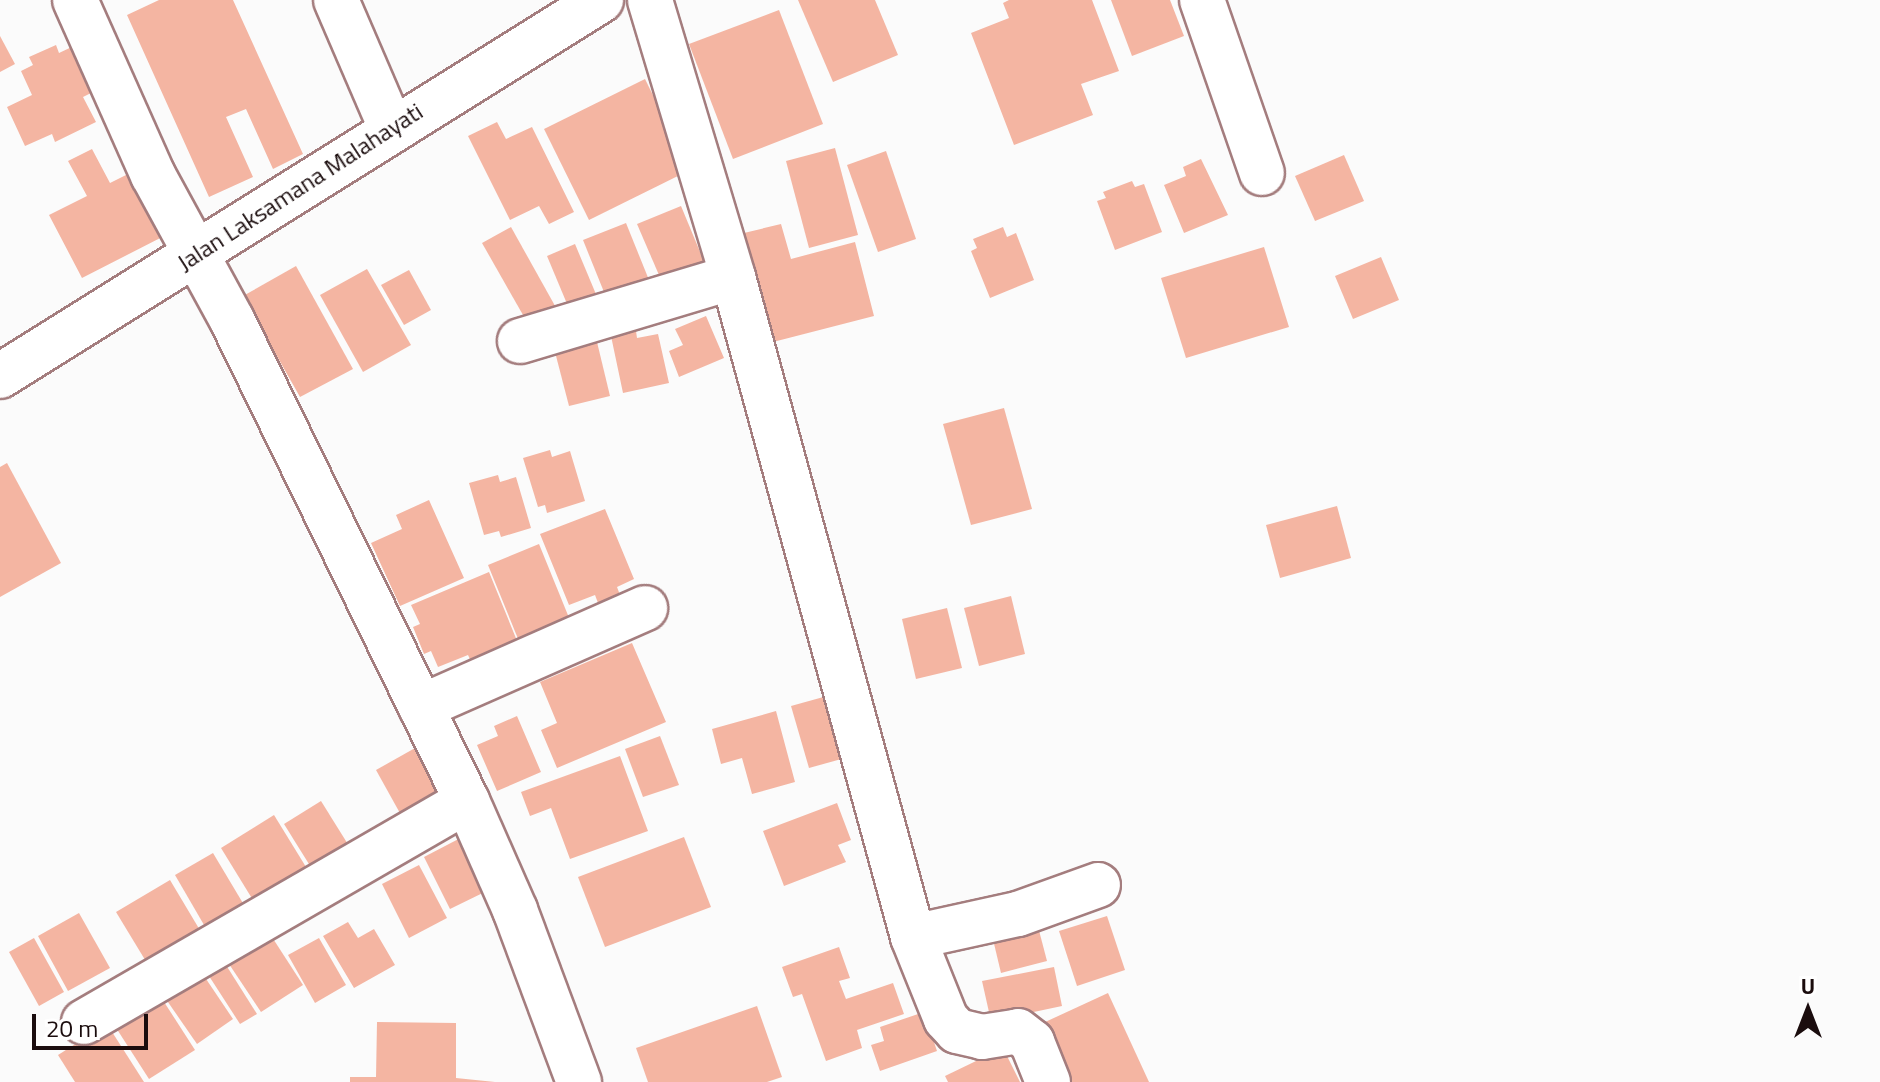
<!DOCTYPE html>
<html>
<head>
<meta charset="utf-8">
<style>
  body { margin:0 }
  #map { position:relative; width:1880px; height:1082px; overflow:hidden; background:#fbfbfb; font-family:"Titillium Web",sans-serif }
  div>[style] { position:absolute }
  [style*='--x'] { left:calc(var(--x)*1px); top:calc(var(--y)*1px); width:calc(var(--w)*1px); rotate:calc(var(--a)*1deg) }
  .building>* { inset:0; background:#f4b5a2 }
  .roads { filter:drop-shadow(2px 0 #a47d7e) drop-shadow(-2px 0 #a47d7e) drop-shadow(0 2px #a47d7e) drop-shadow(0 -2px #a47d7e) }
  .minor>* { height:44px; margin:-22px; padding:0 22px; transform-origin:22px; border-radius:22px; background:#fff }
  .highway>* { height:44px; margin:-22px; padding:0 22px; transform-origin:22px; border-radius:22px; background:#fff }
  span { translate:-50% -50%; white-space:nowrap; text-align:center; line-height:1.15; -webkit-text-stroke:7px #fff; paint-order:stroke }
  .street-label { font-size:24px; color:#1a0c0d }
  .north { position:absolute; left:1768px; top:970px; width:80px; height:80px; -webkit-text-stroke:6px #fff; paint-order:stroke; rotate:0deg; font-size:22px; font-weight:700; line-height:32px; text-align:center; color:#1a0c0d }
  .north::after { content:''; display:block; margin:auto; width:28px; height:36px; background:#1a0c0d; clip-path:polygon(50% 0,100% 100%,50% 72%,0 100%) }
  .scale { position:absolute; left:32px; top:1014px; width:116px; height:36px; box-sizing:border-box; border:4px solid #1a0c0d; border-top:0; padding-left:10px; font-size:24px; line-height:28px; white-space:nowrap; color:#1a0c0d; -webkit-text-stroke:6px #fff; paint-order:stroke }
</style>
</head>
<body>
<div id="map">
  <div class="building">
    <div style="clip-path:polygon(159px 0,233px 0,303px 154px,273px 169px,246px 109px,226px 117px,253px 177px,209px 197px,127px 15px)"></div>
    <div style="clip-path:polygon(798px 0,875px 0,898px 55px,833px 82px)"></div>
    <div style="clip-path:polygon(1009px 0,1092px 0,1119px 71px,1081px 84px,1093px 115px,1014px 145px,971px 33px,1009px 18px,1003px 3px)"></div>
    <div style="clip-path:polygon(1111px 0,1170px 0,1184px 36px,1132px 56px)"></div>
    <div style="clip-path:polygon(779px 10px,823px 124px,733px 159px,689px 44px)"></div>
    <div style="clip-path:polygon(0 36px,15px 64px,0 72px)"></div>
    <div style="clip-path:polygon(78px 44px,99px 89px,83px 97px,96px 122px,55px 142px,52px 134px,25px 146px,7px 107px,32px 95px,21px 71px,33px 65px,29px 57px,56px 45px,59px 53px)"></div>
    <div style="clip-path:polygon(645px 79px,690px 170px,589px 220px,544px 129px)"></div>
    <div style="clip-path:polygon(497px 122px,506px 139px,532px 127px,574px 212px,549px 224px,539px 206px,510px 220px,468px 136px)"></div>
    <div style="clip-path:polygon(835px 148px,858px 235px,809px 248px,786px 161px)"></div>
    <div style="clip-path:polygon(92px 149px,110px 183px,136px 170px,170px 233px,82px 278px,49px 215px,87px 196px,68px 161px)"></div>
    <div style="clip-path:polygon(886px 151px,916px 239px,878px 252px,847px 165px)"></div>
    <div style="clip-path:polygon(1344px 155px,1364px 201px,1315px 221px,1295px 176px)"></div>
    <div style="clip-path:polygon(1201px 159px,1228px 215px,1184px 233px,1164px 185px,1186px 176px,1183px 167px)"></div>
    <div style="clip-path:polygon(1132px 181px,1135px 187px,1144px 184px,1162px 232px,1115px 250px,1097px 201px,1106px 198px,1103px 192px)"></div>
    <div style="clip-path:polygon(681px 206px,708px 271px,665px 289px,637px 224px)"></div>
    <div style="clip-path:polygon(626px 223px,651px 285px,608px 302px,583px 240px)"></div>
    <div style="clip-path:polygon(781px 224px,791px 259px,855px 242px,874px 316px,773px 342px,744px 233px)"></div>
    <div style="clip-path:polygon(511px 227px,559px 313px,531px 329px,482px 243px)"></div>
    <div style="clip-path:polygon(1003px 227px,1007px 237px,1016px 233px,1034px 280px,990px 298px,971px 251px,977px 248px,973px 239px)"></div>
    <div style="clip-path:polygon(575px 244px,598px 299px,570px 311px,547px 256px)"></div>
    <div style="clip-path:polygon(1264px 247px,1289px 327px,1186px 358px,1161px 278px)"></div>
    <div style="clip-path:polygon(1381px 257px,1399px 300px,1353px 319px,1335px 276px)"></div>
    <div style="clip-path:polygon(296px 266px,353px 369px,300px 397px,243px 296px)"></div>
    <div style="clip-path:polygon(367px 269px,411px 345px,363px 372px,320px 295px)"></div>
    <div style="clip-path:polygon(409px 270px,431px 310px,404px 325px,381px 285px)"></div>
    <div style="clip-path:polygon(706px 316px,724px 358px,679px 377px,669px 351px,683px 345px,675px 329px)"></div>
    <div style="clip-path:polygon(636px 331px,637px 338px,658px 334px,669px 383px,623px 393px,611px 336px)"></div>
    <div style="clip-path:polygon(597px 342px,610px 396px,569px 406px,555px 352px)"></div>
    <div style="clip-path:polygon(1004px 408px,1032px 509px,971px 525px,943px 424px)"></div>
    <div style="clip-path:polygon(550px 450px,552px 457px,570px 451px,585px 501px,547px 513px,545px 505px,538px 507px,523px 458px)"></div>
    <div style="clip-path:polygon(7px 463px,61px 563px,0 597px,0 467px)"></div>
    <div style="clip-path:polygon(498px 475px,500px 482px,516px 477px,531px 528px,501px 537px,499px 531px,484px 535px,469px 483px)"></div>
    <div style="clip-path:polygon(429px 500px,464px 578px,400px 606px,371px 543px,402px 529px,396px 515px)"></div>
    <div style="clip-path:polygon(1337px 506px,1351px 558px,1280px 578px,1266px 525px)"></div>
    <div style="clip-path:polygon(605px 509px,634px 579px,617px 587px,623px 603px,601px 611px,595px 595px,569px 605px,540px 534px)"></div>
    <div style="clip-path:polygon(539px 544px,574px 630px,523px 651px,488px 565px)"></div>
    <div style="clip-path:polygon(489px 572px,522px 653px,476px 672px,468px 655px,438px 667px,431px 651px,424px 654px,413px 627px,420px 624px,411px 605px)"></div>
    <div style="clip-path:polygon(1011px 596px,1025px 654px,979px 666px,964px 608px)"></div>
    <div style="clip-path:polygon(947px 608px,962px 668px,916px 679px,902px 619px)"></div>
    <div style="clip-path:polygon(632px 643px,666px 722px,557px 768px,541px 730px,557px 723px,540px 682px)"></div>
    <div style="clip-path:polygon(827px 696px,845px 758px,809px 768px,791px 706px)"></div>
    <div style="clip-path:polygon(776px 711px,795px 782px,752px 794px,742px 758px,721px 764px,712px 729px)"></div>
    <div style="clip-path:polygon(517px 716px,541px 772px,497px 791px,477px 745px,498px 736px,494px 726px)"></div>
    <div style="clip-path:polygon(660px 736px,679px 785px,643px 797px,625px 749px)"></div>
    <div style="clip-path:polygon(424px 743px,449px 789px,401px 815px,376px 770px)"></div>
    <div style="clip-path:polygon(620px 756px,648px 831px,570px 859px,551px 808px,530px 816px,521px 792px)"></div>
    <div style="clip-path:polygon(321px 801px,354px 854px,317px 877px,284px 824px)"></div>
    <div style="clip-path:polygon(837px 803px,851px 840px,838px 845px,846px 862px,784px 886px,763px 831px)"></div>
    <div style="clip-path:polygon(274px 815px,314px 880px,261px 913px,221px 848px)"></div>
    <div style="clip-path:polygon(470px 833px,497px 886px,450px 909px,424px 857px)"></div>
    <div style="clip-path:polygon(684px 837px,711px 907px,605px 947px,578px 877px)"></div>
    <div style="clip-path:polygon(213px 853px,250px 915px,211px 937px,175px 875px)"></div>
    <div style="clip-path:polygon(419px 865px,447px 918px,409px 938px,382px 884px)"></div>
    <div style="clip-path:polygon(170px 880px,207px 942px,153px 973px,116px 912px)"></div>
    <div style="clip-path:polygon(79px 913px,110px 968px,68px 991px,38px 936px)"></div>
    <div style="clip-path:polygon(1107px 916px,1125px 970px,1077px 986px,1059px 931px)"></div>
    <div style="clip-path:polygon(1036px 919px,1047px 961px,1001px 973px,991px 931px)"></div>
    <div style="clip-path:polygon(348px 922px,358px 938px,374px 929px,395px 965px,354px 988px,323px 936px)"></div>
    <div style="clip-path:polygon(270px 934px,303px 985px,261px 1012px,227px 961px)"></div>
    <div style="clip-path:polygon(34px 938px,64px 992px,39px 1006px,9px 952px)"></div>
    <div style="clip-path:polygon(319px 938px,346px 985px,315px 1003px,288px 955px)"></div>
    <div style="clip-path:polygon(839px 947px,850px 978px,839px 981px,846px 999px,893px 983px,904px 1014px,857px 1030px,862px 1048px,826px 1061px,802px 994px,793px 997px,782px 967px)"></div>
    <div style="clip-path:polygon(226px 965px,257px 1014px,240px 1024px,209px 976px)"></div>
    <div style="clip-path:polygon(198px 967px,233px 1019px,197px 1044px,161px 992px)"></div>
    <div style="clip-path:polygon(1054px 967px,1062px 1006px,991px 1021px,982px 981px)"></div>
    <div style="clip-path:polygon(157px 991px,195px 1050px,149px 1079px,111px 1020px)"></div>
    <div style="clip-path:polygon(1108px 993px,1149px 1082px,1070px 1082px,1043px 1023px)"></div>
    <div style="clip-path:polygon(757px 1006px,782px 1077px,767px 1082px,648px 1082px,636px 1048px)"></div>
    <div style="clip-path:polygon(924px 1012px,937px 1051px,880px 1071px,871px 1045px,884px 1041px,880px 1027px)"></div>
    <div style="clip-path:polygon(377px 1022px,456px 1023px,456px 1078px,495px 1082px,350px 1082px,350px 1077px,376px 1077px)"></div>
    <div style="clip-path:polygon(107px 1024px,144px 1082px,75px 1082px,58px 1055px)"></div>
    <div style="clip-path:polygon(1003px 1048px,1020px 1082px,948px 1082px,945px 1076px)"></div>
  </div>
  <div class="roads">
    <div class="minor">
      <div style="--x:75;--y:0;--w:192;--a:66"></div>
      <div style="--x:153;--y:175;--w:165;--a:61.4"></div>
      <div style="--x:232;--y:320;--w:535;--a:63.96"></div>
      <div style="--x:467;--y:801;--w:119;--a:66.2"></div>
      <div style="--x:515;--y:910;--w:184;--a:69.6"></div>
      <div style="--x:336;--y:0;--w:139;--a:66.7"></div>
      <div style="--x:1202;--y:0;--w:183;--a:70.9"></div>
      <div style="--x:733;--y:277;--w:684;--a:74.74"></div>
      <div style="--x:913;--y:937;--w:88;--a:68.1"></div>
      <div style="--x:946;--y:1019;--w:16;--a:47"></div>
      <div style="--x:957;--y:1031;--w:26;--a:13"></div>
      <div style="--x:982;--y:1037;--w:36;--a:-9"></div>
      <div style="--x:1018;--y:1031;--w:18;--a:38"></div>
      <div style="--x:1032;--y:1042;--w:43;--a:68.2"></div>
      <div style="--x:520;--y:341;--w:222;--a:-16.7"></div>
      <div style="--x:733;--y:277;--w:289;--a:-106.7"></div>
      <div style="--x:421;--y:707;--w:245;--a:-23.8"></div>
      <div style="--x:913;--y:937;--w:107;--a:-12.4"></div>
      <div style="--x:1018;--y:914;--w:85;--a:-19.9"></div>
      <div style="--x:84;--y:1022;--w:442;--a:-30"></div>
    </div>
    <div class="highway">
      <div style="--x:0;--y:376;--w:709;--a:-32.03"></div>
    </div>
  </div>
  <div class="street-label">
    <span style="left:300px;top:187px;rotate:-33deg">Jalan Laksamana Malahayati</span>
  </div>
  <div class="north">U</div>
  <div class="scale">20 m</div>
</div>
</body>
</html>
